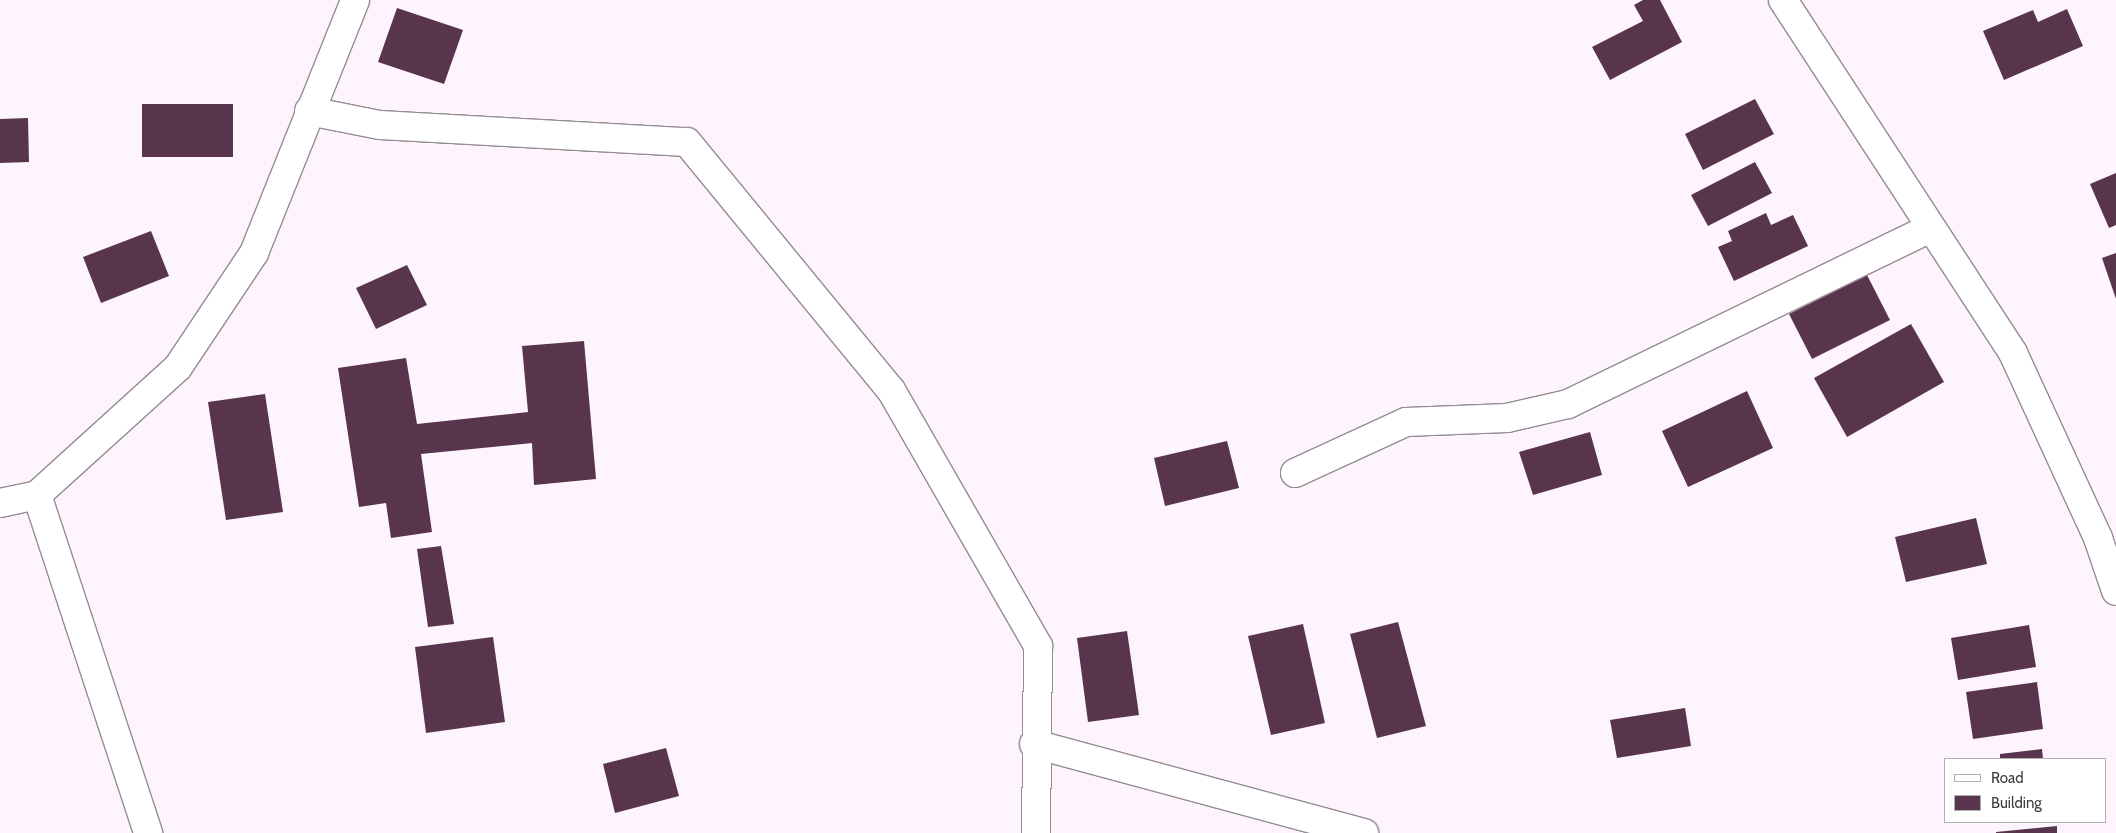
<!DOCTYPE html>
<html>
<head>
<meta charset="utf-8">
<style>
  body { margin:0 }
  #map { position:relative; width:2116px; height:833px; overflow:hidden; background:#fef4fd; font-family:Cabin,sans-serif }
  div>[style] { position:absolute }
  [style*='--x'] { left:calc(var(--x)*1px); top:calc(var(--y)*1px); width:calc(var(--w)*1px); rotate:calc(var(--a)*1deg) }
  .building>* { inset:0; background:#58354c }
  .roads { filter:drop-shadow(1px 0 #948c93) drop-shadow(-1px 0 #948c93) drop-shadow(0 1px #948c93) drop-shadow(0 -1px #948c93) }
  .minor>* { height:28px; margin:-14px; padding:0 14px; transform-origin:14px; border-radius:14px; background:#fff }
  .primary>* { height:28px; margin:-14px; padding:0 14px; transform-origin:14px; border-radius:14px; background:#fff }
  span { translate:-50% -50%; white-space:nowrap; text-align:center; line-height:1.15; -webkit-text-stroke:5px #fff; paint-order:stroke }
  .legend { position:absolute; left:1944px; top:758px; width:162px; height:65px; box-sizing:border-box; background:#fff; border:1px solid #b2b1b2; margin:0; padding:6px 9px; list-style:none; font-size:15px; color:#3f3b3e }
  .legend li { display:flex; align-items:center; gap:10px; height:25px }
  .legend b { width:25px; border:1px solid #b2b1b2 }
</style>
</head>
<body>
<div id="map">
  <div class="building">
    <div style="clip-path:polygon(1643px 0,1660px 0,1682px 42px,1610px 80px,1592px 47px,1643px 21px,1634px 5px)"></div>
    <div style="clip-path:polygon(397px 8px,463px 30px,444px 84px,378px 62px)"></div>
    <div style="clip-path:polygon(2067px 9px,2083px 46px,2004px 80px,1983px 31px,2033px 10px,2038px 22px)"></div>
    <div style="clip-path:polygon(1755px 99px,1774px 134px,1703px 170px,1685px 134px)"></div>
    <div style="clip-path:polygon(142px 104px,233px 104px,233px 157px,142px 157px)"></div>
    <div style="clip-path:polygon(28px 118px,29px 162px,0 163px,0 119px)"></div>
    <div style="clip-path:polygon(1755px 162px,1772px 193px,1708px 226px,1691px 195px)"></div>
    <div style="clip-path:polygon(2116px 173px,2116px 225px,2109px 228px,2090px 184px)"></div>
    <div style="clip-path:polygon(1766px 213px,1771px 225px,1793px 215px,1808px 246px,1734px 281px,1718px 247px,1732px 241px,1728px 231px)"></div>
    <div style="clip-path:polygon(151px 231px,169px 276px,101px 303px,83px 257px)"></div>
    <div style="clip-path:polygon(2116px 253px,2116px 299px,2102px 258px)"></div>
    <div style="clip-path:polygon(407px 265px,427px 305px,376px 329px,356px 288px)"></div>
    <div style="clip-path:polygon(1867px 275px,1890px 320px,1812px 359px,1789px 314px)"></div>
    <div style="clip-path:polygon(1911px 324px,1944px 382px,1847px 437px,1814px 378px)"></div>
    <div style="clip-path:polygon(584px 341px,596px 479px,534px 485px,532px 443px,421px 454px,432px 532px,391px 538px,386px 503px,359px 507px,338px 368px,406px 358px,417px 424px,528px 412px,522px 346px)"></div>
    <div style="clip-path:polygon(1747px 391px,1773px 448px,1688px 487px,1662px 431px)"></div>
    <div style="clip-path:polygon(265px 394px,283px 512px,226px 520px,208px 402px)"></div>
    <div style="clip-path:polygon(1590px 432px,1602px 475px,1533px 495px,1519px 452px)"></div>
    <div style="clip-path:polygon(1227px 441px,1239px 488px,1165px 506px,1154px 458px)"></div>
    <div style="clip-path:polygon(1976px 518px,1987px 564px,1906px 582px,1895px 537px)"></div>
    <div style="clip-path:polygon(441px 546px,454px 624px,428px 627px,417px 549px)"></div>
    <div style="clip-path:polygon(1398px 622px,1426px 726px,1377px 738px,1350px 634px)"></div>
    <div style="clip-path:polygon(1303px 624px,1325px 723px,1271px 735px,1248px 636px)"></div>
    <div style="clip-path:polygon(2029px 625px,2036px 667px,1958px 680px,1951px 638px)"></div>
    <div style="clip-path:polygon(1127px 631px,1139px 715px,1088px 722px,1077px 638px)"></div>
    <div style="clip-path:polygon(493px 637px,505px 722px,426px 733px,415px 647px)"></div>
    <div style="clip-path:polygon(2037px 682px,2043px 729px,1973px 739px,1966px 692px)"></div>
    <div style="clip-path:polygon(1685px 708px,1691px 746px,1617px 758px,1610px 720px)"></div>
    <div style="clip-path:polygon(666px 748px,679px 796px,615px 813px,603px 764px)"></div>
    <div style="clip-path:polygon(2042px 749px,2043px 759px,2000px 759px,2000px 754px)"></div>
    <div style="clip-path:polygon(2057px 826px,2057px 833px,1996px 833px,1996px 832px)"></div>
  </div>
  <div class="roads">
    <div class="minor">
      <div style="--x:309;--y:111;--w:72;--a:11.2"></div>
      <div style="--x:380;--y:125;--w:307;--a:3.2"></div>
      <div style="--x:687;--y:142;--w:321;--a:50.6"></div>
      <div style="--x:891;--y:390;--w:295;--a:60.1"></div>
      <div style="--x:1038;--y:646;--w:187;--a:90.6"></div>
      <div style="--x:1295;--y:473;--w:122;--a:-24.7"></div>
      <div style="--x:1406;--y:422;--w:101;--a:-2.3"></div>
      <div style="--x:1507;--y:418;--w:63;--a:-12.9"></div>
      <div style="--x:1568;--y:404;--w:403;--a:-25.9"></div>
      <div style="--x:37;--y:495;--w:356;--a:71.8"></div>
      <div style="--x:0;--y:503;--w:38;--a:-12"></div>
      <div style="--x:37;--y:495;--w:190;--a:-42.2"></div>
      <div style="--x:178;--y:367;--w:137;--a:-56.3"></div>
      <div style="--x:254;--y:253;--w:272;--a:-68.2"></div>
      <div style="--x:1034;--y:744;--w:342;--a:15.1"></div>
    </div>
    <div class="primary">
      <div style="--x:1783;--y:0;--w:421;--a:56.9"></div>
      <div style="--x:2013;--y:353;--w:204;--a:65.3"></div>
      <div style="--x:2098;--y:538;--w:56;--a:71.2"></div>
    </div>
  </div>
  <ul class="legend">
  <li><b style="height:6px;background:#fff"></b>Road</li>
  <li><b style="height:14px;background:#58354c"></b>Building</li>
  </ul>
</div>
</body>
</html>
